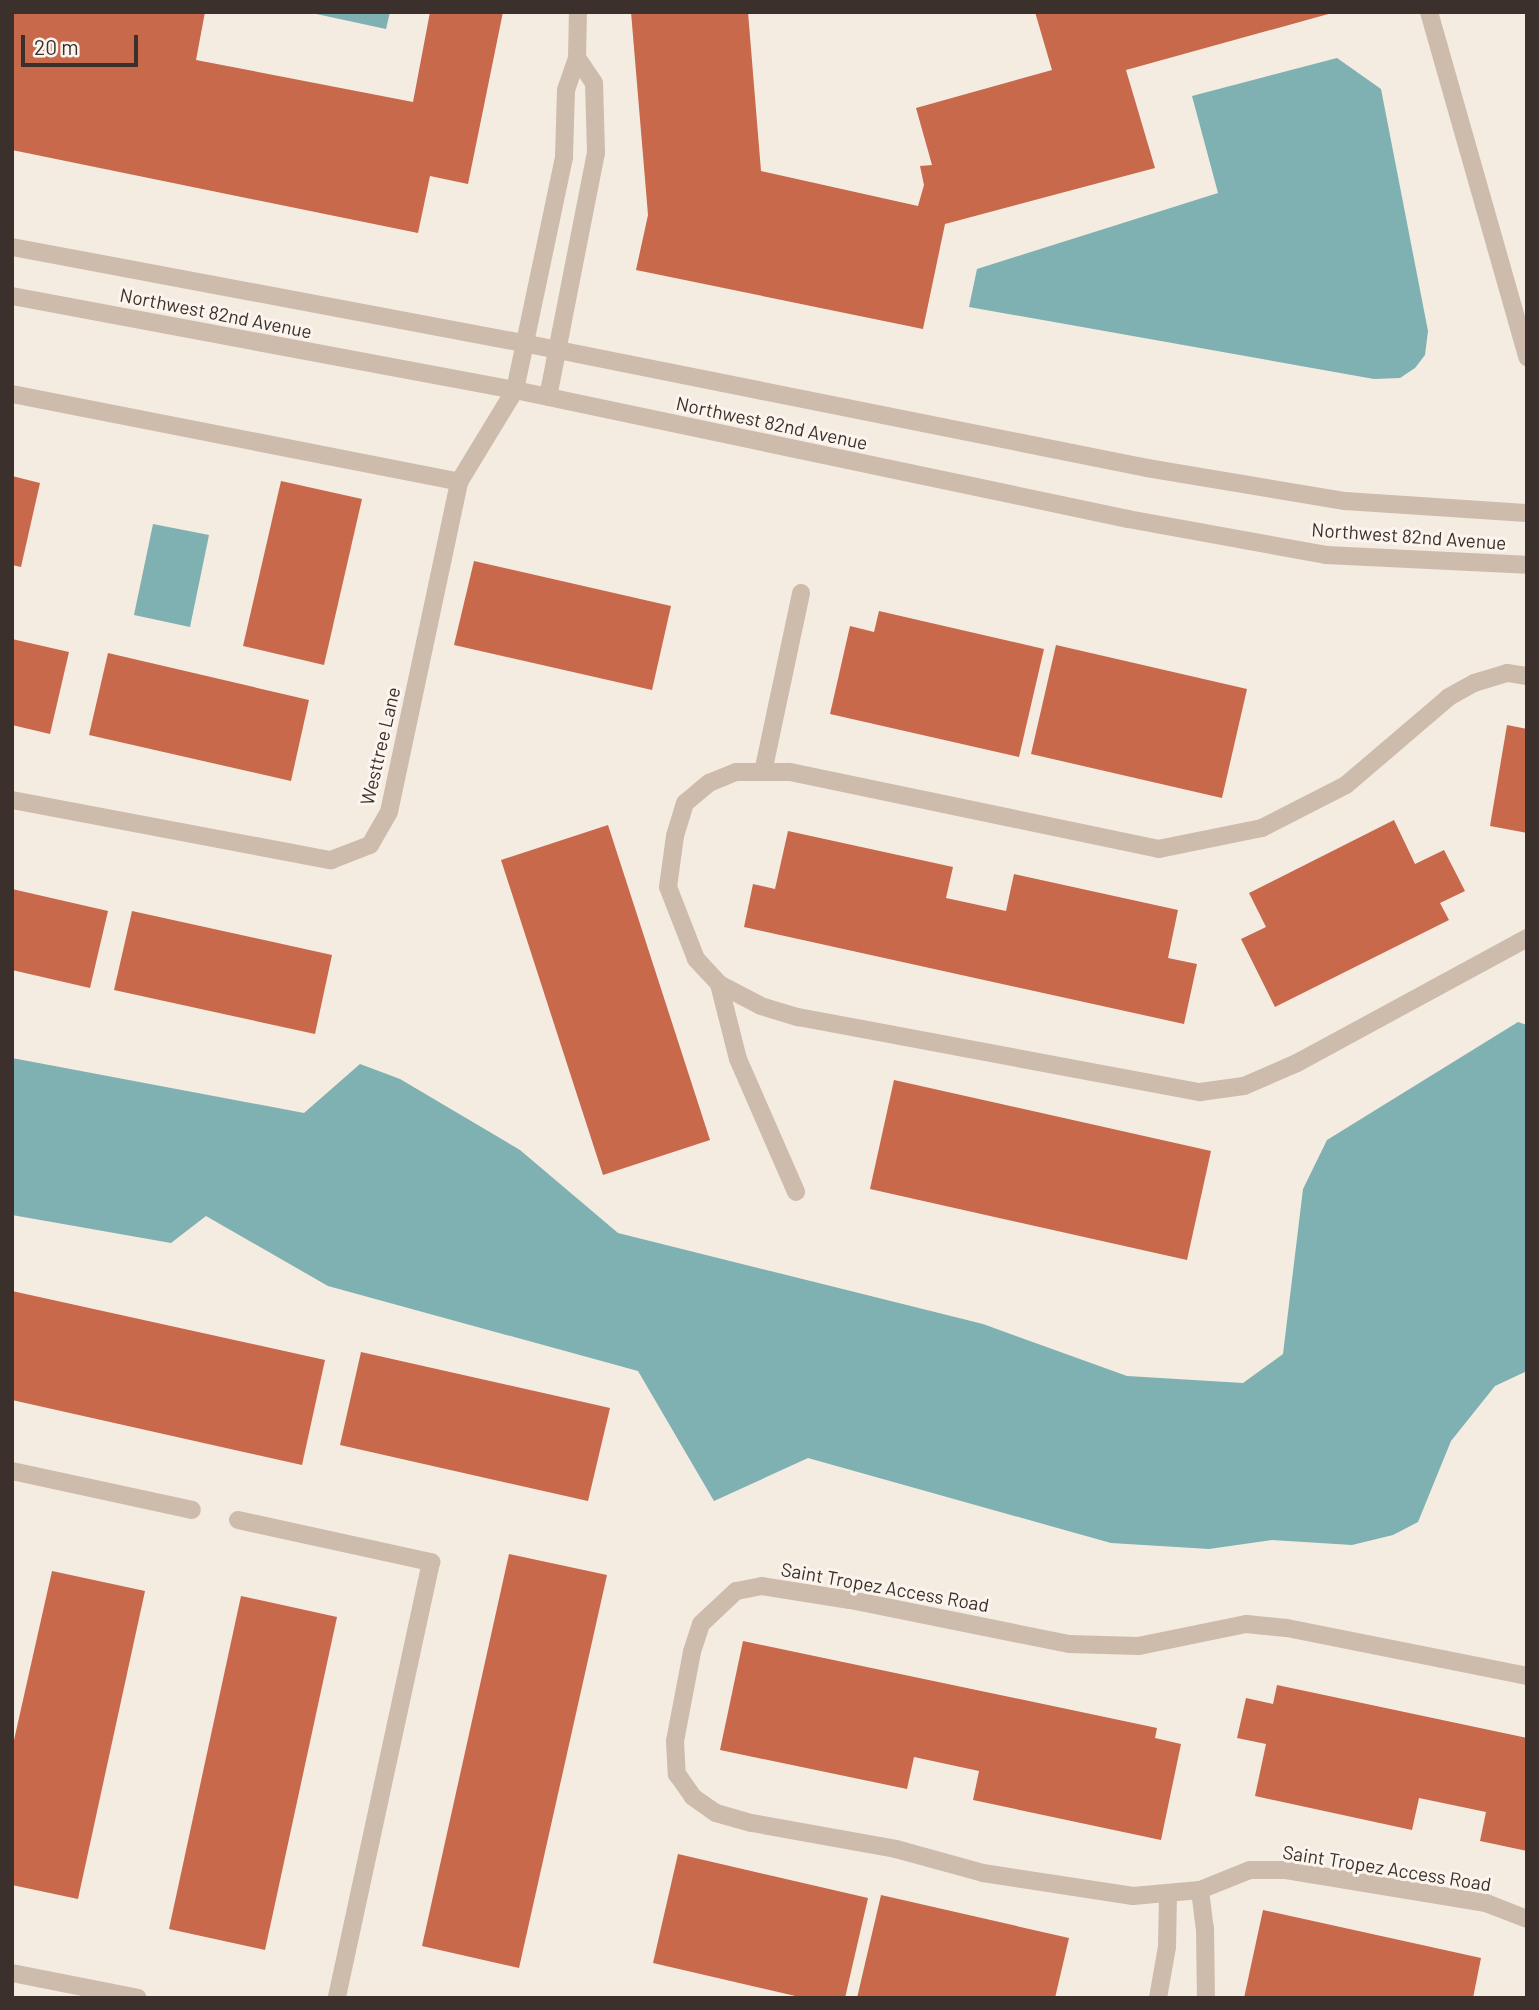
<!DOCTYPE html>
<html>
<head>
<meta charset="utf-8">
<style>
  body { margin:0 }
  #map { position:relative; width:1539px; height:2010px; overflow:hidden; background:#f4ebe1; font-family:Barlow,sans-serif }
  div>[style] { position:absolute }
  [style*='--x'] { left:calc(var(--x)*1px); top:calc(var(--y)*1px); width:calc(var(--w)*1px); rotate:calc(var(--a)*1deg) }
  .water>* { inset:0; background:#7fb0b2 }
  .building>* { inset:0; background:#c8694b }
  .minor>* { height:18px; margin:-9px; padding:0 9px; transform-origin:9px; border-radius:9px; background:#cdbbac }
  span { translate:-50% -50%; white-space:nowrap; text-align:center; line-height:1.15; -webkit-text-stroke:6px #fbf5ee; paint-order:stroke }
  .street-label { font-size:19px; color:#3b302b }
  .frame { position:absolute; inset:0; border:14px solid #3b302b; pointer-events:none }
  .scale { position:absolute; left:21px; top:35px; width:117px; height:32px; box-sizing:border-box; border:4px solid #3b302b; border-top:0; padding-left:9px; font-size:21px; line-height:24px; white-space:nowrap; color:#3b302b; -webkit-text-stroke:5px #fbf5ee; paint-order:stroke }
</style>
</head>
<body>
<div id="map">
  <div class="water">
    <div style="clip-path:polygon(307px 12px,390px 12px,386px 29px)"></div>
    <div style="clip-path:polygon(1337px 58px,1381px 89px,1428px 331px,1425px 355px,1415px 368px,1400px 378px,1374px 379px,969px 307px,977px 269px,1218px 193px,1192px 96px)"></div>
    <div style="clip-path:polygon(153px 524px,209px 535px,190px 627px,134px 615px)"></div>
    <div style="clip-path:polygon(1518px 1022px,1527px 1025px,1527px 1371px,1495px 1386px,1451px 1441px,1418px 1522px,1393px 1535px,1352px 1545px,1272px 1540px,1209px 1549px,1111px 1543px,808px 1458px,714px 1501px,638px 1371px,328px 1286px,206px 1216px,171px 1243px,12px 1215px,12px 1058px,304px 1113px,360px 1064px,400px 1079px,520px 1150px,618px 1233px,983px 1324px,1127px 1376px,1243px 1383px,1283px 1354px,1303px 1189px,1327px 1140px)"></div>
  </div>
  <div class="building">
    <div style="clip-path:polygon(12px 12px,205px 12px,196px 60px,413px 102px,430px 12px,503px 12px,468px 184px,430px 176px,418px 233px,12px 150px)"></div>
    <div style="clip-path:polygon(631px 12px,748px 12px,761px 171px,918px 206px,924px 185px,920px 166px,932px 165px,916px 108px,1052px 70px,1035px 12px,1332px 13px,1126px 70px,1155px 168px,945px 224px,923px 329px,636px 270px,648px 215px)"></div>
    <div style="clip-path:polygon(12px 476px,40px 483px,21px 567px,12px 565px)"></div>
    <div style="clip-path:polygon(281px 481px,362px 499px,324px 665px,243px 646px)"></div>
    <div style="clip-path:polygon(474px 561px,671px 606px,652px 690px,454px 645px)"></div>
    <div style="clip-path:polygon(879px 611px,1044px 649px,1019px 757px,830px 714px,850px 626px,874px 632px)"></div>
    <div style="clip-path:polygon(12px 639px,69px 652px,50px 734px,12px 725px)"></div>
    <div style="clip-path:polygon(1056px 645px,1247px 689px,1222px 798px,1031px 754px)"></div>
    <div style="clip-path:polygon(108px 653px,309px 700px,291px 781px,89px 735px)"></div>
    <div style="clip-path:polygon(1507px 725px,1527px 729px,1527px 833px,1490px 826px)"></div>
    <div style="clip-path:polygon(1394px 820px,1415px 864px,1444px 850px,1465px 891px,1440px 903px,1449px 920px,1275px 1007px,1241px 939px,1266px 927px,1249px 893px)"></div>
    <div style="clip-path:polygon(608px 825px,710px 1140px,603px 1175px,501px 860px)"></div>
    <div style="clip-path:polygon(788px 831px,953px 867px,946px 898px,1006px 911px,1014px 874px,1178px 910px,1168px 958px,1197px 964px,1184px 1024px,744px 927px,753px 884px,775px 889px)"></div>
    <div style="clip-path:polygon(12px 889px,108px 911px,90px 988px,12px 970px)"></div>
    <div style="clip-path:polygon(132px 911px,332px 955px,315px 1034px,114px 990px)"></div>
    <div style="clip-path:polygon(894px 1080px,1211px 1151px,1187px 1260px,870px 1189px)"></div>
    <div style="clip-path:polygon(12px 1291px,325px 1360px,302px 1465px,12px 1400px)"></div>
    <div style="clip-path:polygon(361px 1352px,610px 1408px,588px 1501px,340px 1445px)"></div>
    <div style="clip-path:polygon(509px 1554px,607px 1575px,519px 1968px,422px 1946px)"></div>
    <div style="clip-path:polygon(52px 1571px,145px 1591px,78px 1899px,12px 1885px,12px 1749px)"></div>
    <div style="clip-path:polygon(241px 1596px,337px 1617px,265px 1950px,169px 1929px)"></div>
    <div style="clip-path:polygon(743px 1641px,1157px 1728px,1155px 1738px,1181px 1744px,1161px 1840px,973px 1800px,979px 1771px,914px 1757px,907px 1789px,720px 1750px)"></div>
    <div style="clip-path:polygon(1277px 1685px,1527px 1738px,1527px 1851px,1480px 1841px,1486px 1812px,1419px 1798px,1412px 1830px,1255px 1796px,1266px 1744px,1237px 1738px,1246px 1698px,1273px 1704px)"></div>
    <div style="clip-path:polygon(678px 1854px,868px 1898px,845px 1998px,804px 1998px,653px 1963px)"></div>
    <div style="clip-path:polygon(881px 1895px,1069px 1938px,1055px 1998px,857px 1998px)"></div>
    <div style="clip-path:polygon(1263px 1910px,1481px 1958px,1473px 1998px,1244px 1998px)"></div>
  </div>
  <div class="minor">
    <div style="--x:1429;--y:12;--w:359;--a:74.1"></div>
    <div style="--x:12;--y:247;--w:520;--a:10.64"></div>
    <div style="--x:523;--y:343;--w:636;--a:11.33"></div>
    <div style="--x:1147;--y:468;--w:201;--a:9.5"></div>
    <div style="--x:1345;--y:501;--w:182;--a:3.8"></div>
    <div style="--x:12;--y:296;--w:512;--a:10.59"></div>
    <div style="--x:515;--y:390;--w:626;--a:11.88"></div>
    <div style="--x:1128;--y:519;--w:201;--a:10.3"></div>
    <div style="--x:1326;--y:555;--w:201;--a:2.8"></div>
    <div style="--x:12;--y:394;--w:456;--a:11.1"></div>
    <div style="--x:548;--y:397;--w:249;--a:-78.9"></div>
    <div style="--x:596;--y:153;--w:70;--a:-91.6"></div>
    <div style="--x:594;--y:83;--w:30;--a:-124"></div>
    <div style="--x:1527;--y:676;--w:20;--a:-171"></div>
    <div style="--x:1507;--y:673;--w:34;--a:163"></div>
    <div style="--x:1474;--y:683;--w:29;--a:151"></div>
    <div style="--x:1449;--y:697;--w:135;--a:139.5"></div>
    <div style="--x:1346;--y:785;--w:94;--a:152.9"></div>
    <div style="--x:1262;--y:828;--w:105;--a:168.5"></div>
    <div style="--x:1159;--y:849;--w:378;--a:-168.2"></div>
    <div style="--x:789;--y:772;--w:53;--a:180"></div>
    <div style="--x:736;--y:772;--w:29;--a:158"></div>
    <div style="--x:709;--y:783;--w:31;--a:140"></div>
    <div style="--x:685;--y:803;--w:34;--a:107"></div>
    <div style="--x:675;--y:836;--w:51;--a:97.8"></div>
    <div style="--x:668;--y:887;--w:77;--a:68.7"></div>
    <div style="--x:696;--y:959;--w:34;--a:47"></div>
    <div style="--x:719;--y:984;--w:47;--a:27.6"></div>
    <div style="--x:761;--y:1006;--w:39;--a:17"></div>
    <div style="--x:798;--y:1017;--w:409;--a:10.6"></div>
    <div style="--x:1200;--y:1092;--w:44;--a:-7.8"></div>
    <div style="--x:1244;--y:1086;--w:58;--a:-23.5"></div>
    <div style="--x:1297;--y:1063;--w:262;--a:-28.5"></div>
    <div style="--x:763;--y:772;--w:183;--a:-78"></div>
    <div style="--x:12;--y:800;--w:325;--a:10.7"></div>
    <div style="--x:331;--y:860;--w:42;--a:-21"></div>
    <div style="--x:370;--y:845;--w:38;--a:-60"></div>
    <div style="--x:389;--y:812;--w:337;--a:-78"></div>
    <div style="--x:459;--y:482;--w:108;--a:-58.7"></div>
    <div style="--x:515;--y:390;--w:238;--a:-78.1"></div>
    <div style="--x:564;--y:157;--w:67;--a:-88.3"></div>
    <div style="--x:566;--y:90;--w:34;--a:-71"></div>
    <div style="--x:577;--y:58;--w:46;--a:-88.8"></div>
    <div style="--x:719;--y:984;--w:77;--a:75.8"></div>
    <div style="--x:738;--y:1059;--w:145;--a:66.4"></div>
    <div style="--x:12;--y:1471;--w:184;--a:12.2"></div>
    <div style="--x:238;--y:1520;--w:198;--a:12.3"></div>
    <div style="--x:431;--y:1562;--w:446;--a:102.2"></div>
    <div style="--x:1527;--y:1676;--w:246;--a:-168.7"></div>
    <div style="--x:1286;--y:1628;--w:40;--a:-174.3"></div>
    <div style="--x:1246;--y:1624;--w:109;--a:168.4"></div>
    <div style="--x:1139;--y:1646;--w:70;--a:-178.4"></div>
    <div style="--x:1069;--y:1644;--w:223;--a:-168.6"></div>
    <div style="--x:850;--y:1600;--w:89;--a:-171"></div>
    <div style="--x:762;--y:1586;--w:26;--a:169"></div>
    <div style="--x:736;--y:1591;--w:48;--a:136.7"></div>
    <div style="--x:701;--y:1624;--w:29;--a:108"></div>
    <div style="--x:692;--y:1652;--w:91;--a:100.8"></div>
    <div style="--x:675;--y:1741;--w:33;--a:87"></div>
    <div style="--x:677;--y:1774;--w:28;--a:55"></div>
    <div style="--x:693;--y:1797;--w:28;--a:35"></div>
    <div style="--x:716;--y:1813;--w:37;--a:16"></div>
    <div style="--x:752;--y:1823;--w:146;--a:10.2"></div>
    <div style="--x:896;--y:1849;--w:90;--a:15.4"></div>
    <div style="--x:983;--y:1873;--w:152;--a:8.7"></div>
    <div style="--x:1133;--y:1896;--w:67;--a:-5.1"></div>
    <div style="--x:1200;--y:1890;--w:54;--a:-21.8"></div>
    <div style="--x:1250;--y:1870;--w:36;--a:0"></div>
    <div style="--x:1286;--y:1870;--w:203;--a:9.4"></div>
    <div style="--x:1486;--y:1903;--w:44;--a:21.3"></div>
    <div style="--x:1200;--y:1890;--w:38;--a:83"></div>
    <div style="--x:1205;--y:1928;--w:70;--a:89.2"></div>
    <div style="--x:12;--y:1973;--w:128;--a:11.2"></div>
    <div style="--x:1158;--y:1998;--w:52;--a:-80"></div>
    <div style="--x:1167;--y:1947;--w:53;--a:-88.9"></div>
  </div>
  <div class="street-label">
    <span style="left:216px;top:313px;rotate:11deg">Northwest 82nd Avenue</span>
    <span style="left:772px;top:423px;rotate:12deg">Northwest 82nd Avenue</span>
    <span style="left:1409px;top:536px;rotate:4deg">Northwest 82nd Avenue</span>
    <span style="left:380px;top:746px;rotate:-77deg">Westtree Lane</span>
    <span style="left:885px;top:1587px;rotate:10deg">Saint Tropez Access Road</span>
    <span style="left:1387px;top:1868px;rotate:9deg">Saint Tropez Access Road</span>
  </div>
  <div class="frame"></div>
  <div class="scale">20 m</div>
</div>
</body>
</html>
